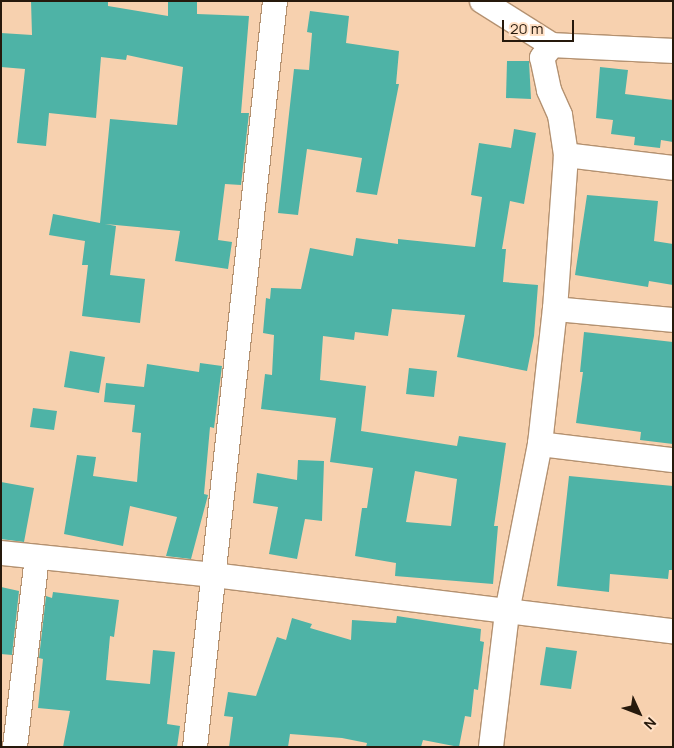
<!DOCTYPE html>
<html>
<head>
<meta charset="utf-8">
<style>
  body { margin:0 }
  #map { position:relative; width:674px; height:748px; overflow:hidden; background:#f7d1af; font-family:Manrope,sans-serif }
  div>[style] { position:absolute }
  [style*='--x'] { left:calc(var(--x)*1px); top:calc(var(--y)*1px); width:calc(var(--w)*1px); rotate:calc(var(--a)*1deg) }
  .building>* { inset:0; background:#4eb3a6 }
  .roads { filter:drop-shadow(1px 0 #b49170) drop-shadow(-1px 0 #b49170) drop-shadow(0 1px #b49170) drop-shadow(0 -1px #b49170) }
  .street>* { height:24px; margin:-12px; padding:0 12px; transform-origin:12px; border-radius:12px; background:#fff }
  span { translate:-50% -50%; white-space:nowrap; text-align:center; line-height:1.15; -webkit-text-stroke:5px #ffe0c5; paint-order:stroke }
  .frame { position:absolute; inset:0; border:2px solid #26190c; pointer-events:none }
  .north { position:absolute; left:614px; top:688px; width:50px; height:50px; -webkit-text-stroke:4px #ffe0c5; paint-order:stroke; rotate:133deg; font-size:14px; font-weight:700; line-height:20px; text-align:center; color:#26190c }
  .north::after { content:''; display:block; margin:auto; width:18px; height:22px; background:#26190c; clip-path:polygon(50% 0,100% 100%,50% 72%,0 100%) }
  .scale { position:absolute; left:502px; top:20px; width:72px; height:22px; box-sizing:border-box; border:2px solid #26190c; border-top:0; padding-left:6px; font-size:15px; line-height:18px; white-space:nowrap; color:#26190c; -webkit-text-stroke:4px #ffe0c5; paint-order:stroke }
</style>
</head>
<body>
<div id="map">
  <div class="building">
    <div style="clip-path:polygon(31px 1px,108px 1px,108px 6px,168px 16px,168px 1px,197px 1px,197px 14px,249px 16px,241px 113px,249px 113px,241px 185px,225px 184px,218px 240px,232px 242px,228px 269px,175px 261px,180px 231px,105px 224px,116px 226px,110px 275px,145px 279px,140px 323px,82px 316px,88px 265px,82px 265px,85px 241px,49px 235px,53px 214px,100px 223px,110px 119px,177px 125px,183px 67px,127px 55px,126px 60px,101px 57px,96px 118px,49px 113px,46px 146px,17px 143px,25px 69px,1px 67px,1px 33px,32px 35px)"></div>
    <div style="clip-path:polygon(310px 11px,349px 16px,346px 43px,399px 51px,396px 84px,399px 84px,377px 195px,356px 192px,362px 158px,307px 149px,298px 215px,278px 213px,294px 69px,309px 70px,312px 33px,307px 32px)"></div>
    <div style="clip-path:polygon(507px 61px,529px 61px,531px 99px,506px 98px)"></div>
    <div style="clip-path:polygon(600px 67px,628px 70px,625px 94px,673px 100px,673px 142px,661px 140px,660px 148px,634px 145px,635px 137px,611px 134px,613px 120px,596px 118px)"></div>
    <div style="clip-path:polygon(evenodd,514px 129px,536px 133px,524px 204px,510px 201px,502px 249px,506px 249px,503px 282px,538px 285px,534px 336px,527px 371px,457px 357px,465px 315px,392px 309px,388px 336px,355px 332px,354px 340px,323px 336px,320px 380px,366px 386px,361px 431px,457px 446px,459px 436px,506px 443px,494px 526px,498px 526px,493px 584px,395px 576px,396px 563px,355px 556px,362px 508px,367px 508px,373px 468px,330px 462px,336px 418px,261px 409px,265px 374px,272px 375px,274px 335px,263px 333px,266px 298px,270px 299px,271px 288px,301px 289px,310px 248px,353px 256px,356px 238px,398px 244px,398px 239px,475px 247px,482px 197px,471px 195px,479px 143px,511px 148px,514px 129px,415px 471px,457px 479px,451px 526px,406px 522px,415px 471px)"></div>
    <div style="clip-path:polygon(587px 195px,658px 201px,654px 241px,673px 244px,673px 285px,649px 281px,648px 287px,575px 275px)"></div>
    <div style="clip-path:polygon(584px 332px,673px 342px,673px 444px,640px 440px,641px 432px,576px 423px,583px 372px,580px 372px)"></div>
    <div style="clip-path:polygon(70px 351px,105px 357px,99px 393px,64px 387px)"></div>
    <div style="clip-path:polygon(200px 363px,222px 366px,214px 428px,210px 427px,204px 494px,208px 495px,191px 559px,166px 556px,177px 517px,130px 506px,123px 546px,64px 534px,77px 455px,96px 457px,93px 476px,137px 482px,141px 433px,132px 432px,135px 405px,104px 402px,106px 383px,144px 387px,147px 364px,199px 372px)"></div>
    <div style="clip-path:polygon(409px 368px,437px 371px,434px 397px,406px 394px)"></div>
    <div style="clip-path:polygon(33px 408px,57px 411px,54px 430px,30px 427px)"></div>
    <div style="clip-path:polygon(298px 460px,324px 461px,322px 521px,305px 519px,297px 559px,269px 554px,278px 507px,253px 503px,257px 473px,297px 480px)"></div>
    <div style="clip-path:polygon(569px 476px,673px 486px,673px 570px,669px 570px,668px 579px,610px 574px,609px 592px,557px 586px)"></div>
    <div style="clip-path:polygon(1px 482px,34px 488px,24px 542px,1px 539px)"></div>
    <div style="clip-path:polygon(1px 587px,19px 591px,12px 655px,1px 654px)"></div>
    <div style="clip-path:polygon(53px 592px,119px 600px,114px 637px,110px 636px,106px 680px,150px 684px,153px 650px,175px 652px,167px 724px,180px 726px,177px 747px,63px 747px,70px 711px,38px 708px,43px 659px,39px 658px,46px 596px,52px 598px)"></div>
    <div style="clip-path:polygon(397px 616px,481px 629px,480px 641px,484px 642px,478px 690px,474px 689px,471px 717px,465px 716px,459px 747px,423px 740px,421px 747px,366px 747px,367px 743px,342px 738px,290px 734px,288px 747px,229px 747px,233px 717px,224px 716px,228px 692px,256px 696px,277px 637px,286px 640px,292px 618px,312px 624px,310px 628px,351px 640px,352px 620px,396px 623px)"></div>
    <div style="clip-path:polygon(546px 647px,577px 651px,571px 689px,540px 685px)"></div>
  </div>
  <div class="roads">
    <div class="street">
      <div style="--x:482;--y:1;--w:83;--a:32.2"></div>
      <div style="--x:566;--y:155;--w:108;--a:6.9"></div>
      <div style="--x:555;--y:309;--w:119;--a:5.3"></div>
      <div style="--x:540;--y:444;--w:134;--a:6.9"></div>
      <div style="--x:1;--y:553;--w:214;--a:5.9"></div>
      <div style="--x:214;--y:575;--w:462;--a:7"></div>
      <div style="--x:15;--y:747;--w:191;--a:-83.4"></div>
      <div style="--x:195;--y:747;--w:750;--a:-83.88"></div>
      <div style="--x:491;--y:747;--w:136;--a:-83.2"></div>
      <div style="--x:507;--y:612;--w:171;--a:-78.9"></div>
      <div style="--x:540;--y:444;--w:136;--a:-83.7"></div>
      <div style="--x:555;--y:309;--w:154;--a:-85.9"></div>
      <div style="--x:566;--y:155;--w:40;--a:-98.5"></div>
      <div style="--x:560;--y:115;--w:27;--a:-114"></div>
      <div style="--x:549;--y:90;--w:33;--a:-102"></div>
      <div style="--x:542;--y:58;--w:16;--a:-52"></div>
      <div style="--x:552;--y:45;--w:121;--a:2.8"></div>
    </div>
  </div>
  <div class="frame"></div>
  <div class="north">N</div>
  <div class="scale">20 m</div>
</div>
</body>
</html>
